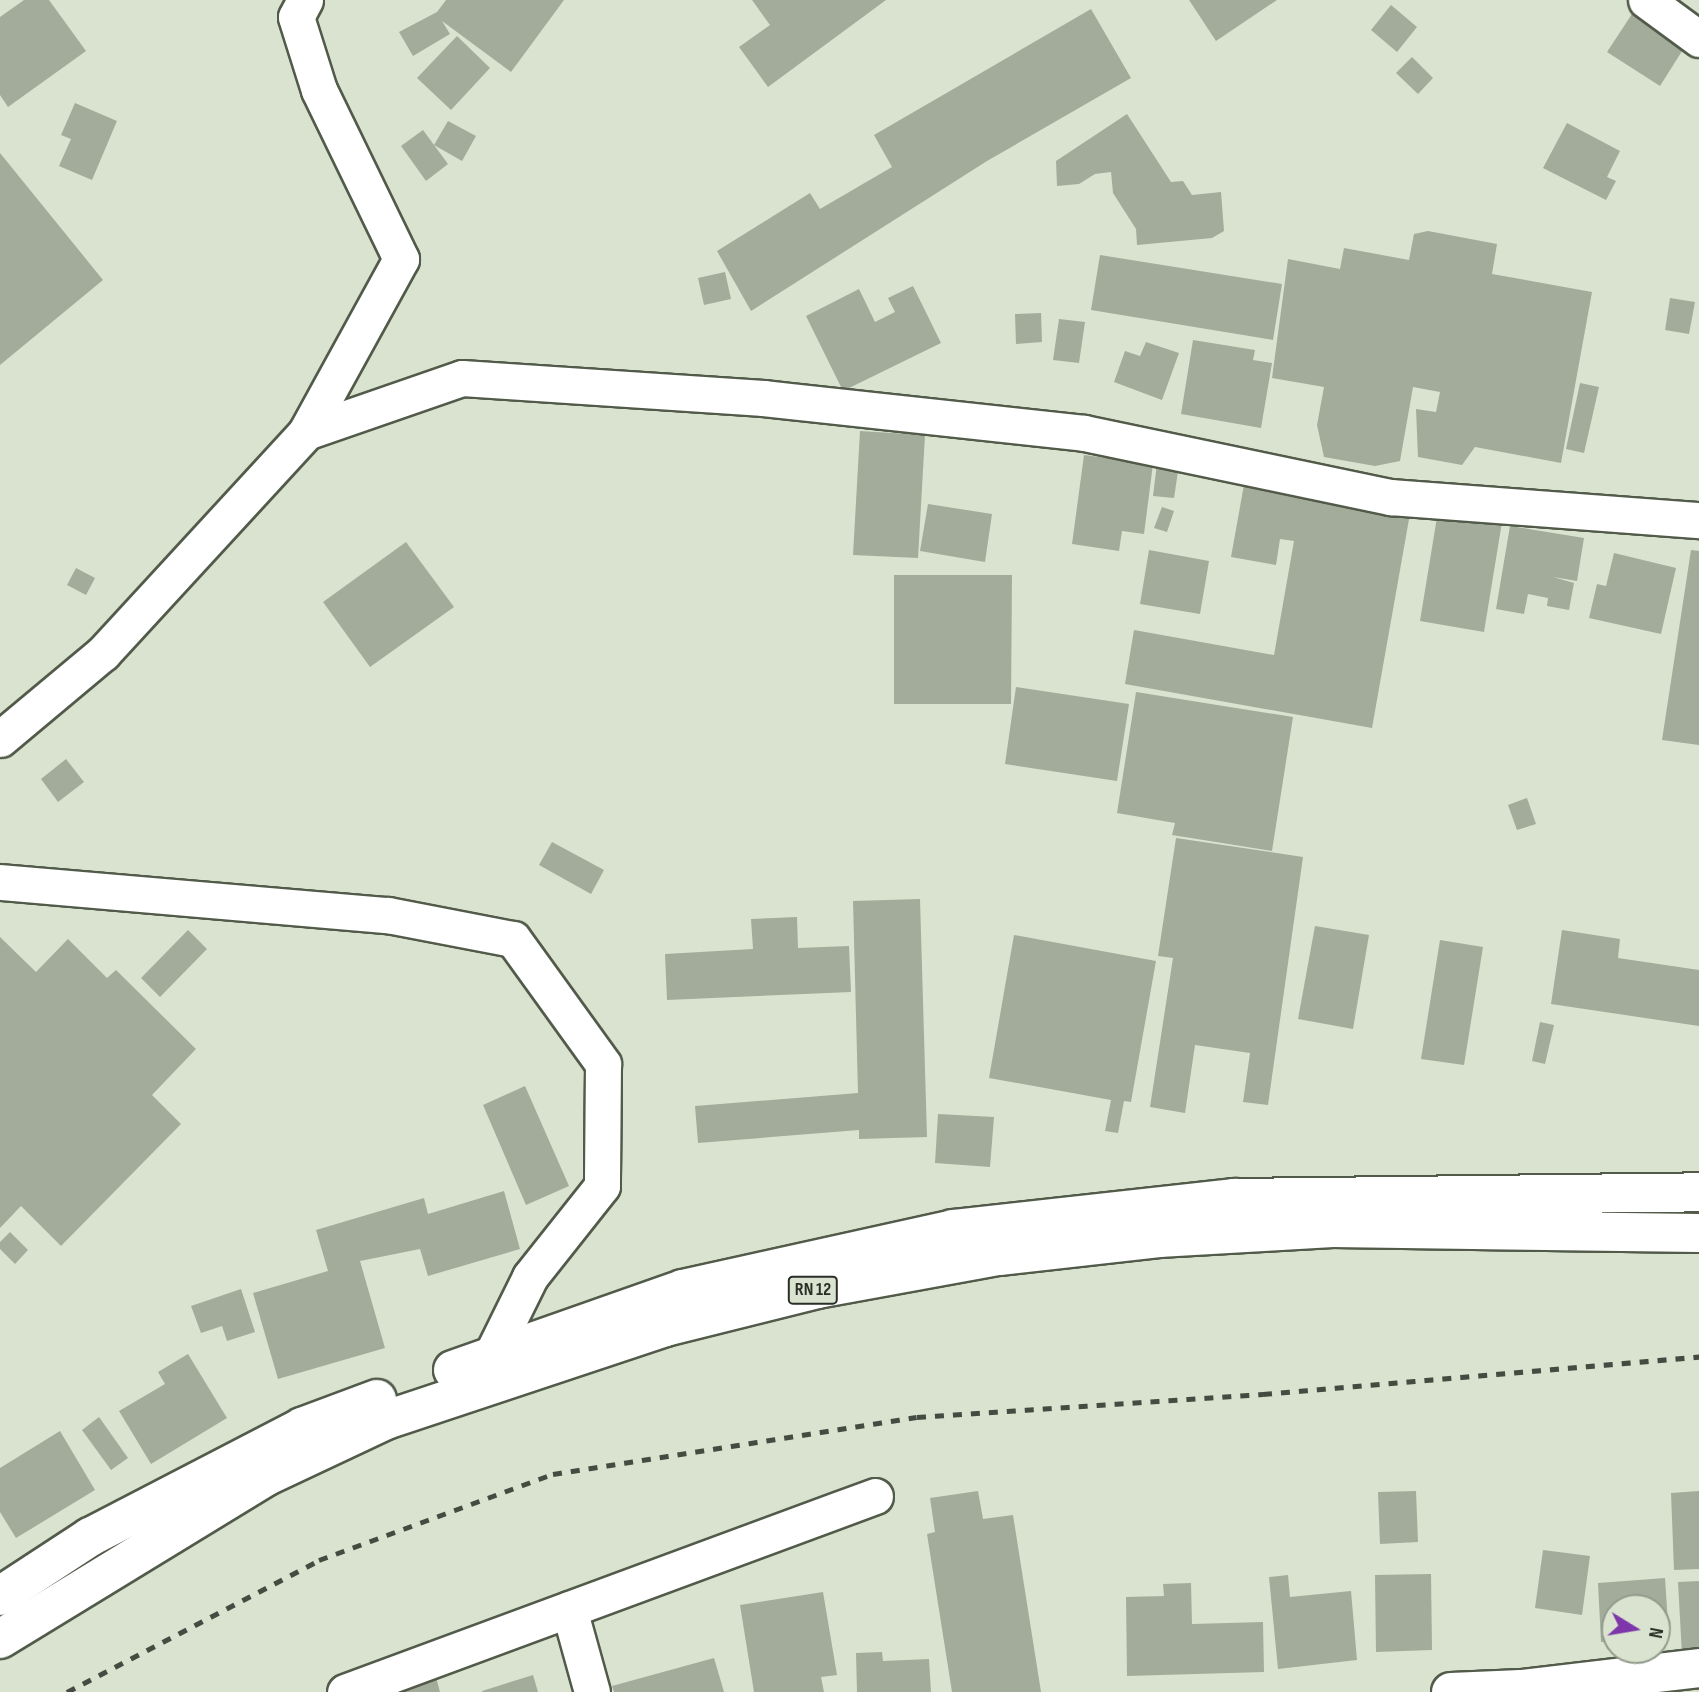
<!DOCTYPE html>
<html>
<head>
<meta charset="utf-8">
<style>
  body { margin:0 }
  #map { position:relative; width:1699px; height:1692px; overflow:hidden; background:#d9e3cf; font-family:"Sofia Sans Condensed",sans-serif }
  div>[style] { position:absolute }
  [style*='--x'] { left:calc(var(--x)*1px); top:calc(var(--y)*1px); width:calc(var(--w)*1px); rotate:calc(var(--a)*1deg) }
  .building>* { inset:0; background:#a3ac9a }
  .roads { filter:drop-shadow(2px 0 #525b4a) drop-shadow(-2px 0 #525b4a) drop-shadow(0 2px #525b4a) drop-shadow(0 -2px #525b4a) }
  .street>* { height:35px; margin:-17.5px; padding:0 17.5px; transform-origin:17.5px; border-radius:17.5px; background:#fff }
  .secondary>* { height:38px; margin:-19px; padding:0 19px; transform-origin:19px; border-radius:19px; background:#fff }
  .highway>* { height:38px; margin:-19px; padding:0 19px; transform-origin:19px; border-radius:19px; background:#fff }
  .rail>* { height:5px; margin-top:-2.5px; transform-origin:0; background:repeating-linear-gradient(90deg,#464b41 0 9px,transparent 0 18px) }
  span { translate:-50% -50%; white-space:nowrap; text-align:center; line-height:1.15; -webkit-text-stroke:5px #d9e3cf; paint-order:stroke }
  .shield-label span { padding:2px 5px; background:#d9e3cf; border:2px solid; border-radius:5px; -webkit-text-stroke-width:0 }
  .shield-label { font-size:18px; color:#2b2e27; font-weight:700 }
  .north { position:absolute; left:1601px; top:1594px; width:70px; height:70px; box-sizing:border-box; background:#d9e3cf; border:2px solid #939b8c; border-radius:50%; rotate:101deg; font-size:19px; font-weight:700; line-height:28px; text-align:center; color:#2b2e27 }
  .north::after { content:''; display:block; margin:auto; width:24px; height:32px; background:#7d37aa; clip-path:polygon(50% 0,100% 100%,50% 72%,0 100%) }
</style>
</head>
<body>
<div id="map">
  <div class="building">
    <div style="clip-path:polygon(24px 0,49px 0,86px 51px,8px 107px,0 95px,0 17px)"></div>
    <div style="clip-path:polygon(446px 0,564px 0,511px 72px,442px 21px,450px 34px,413px 56px,399px 32px,437px 12px)"></div>
    <div style="clip-path:polygon(752px 0,886px 0,768px 87px,739px 47px,770px 25px)"></div>
    <div style="clip-path:polygon(1189px 0,1277px 0,1216px 41px)"></div>
    <div style="clip-path:polygon(1391px 5px,1417px 27px,1397px 52px,1371px 30px)"></div>
    <div style="clip-path:polygon(1091px 9px,1131px 78px,987px 161px,751px 311px,717px 251px,810px 193px,820px 209px,892px 167px,874px 135px)"></div>
    <div style="clip-path:polygon(1632px 14px,1684px 48px,1660px 86px,1607px 52px)"></div>
    <div style="clip-path:polygon(457px 36px,490px 68px,451px 110px,417px 78px)"></div>
    <div style="clip-path:polygon(1412px 57px,1433px 78px,1418px 94px,1396px 73px)"></div>
    <div style="clip-path:polygon(75px 103px,117px 121px,92px 180px,59px 166px,71px 139px,61px 135px)"></div>
    <div style="clip-path:polygon(1127px 114px,1171px 182px,1183px 181px,1192px 195px,1221px 192px,1224px 231px,1212px 238px,1137px 245px,1136px 229px,1113px 193px,1111px 172px,1095px 174px,1079px 184px,1057px 186px,1056px 161px)"></div>
    <div style="clip-path:polygon(448px 121px,476px 136px,462px 161px,434px 145px)"></div>
    <div style="clip-path:polygon(1567px 123px,1620px 151px,1607px 177px,1616px 181px,1606px 200px,1543px 168px)"></div>
    <div style="clip-path:polygon(423px 130px,448px 164px,426px 181px,401px 146px)"></div>
    <div style="clip-path:polygon(0 153px,103px 280px,0 365px)"></div>
    <div style="clip-path:polygon(1428px 231px,1497px 244px,1492px 274px,1592px 292px,1561px 463px,1475px 447px,1462px 465px,1418px 457px,1416px 409px,1436px 412px,1440px 392px,1413px 387px,1400px 461px,1375px 466px,1324px 457px,1317px 425px,1324px 387px,1272px 378px,1288px 259px,1340px 269px,1344px 248px,1409px 260px,1414px 234px)"></div>
    <div style="clip-path:polygon(1100px 255px,1282px 284px,1273px 340px,1091px 310px)"></div>
    <div style="clip-path:polygon(725px 272px,731px 299px,704px 305px,698px 278px)"></div>
    <div style="clip-path:polygon(913px 286px,941px 343px,843px 391px,806px 316px,859px 289px,875px 322px,895px 312px,888px 298px)"></div>
    <div style="clip-path:polygon(1670px 298px,1695px 302px,1689px 334px,1665px 330px)"></div>
    <div style="clip-path:polygon(1041px 313px,1042px 342px,1016px 344px,1015px 314px)"></div>
    <div style="clip-path:polygon(1059px 319px,1085px 322px,1079px 363px,1053px 360px)"></div>
    <div style="clip-path:polygon(1193px 340px,1255px 350px,1253px 360px,1272px 363px,1261px 428px,1181px 414px)"></div>
    <div style="clip-path:polygon(1146px 342px,1179px 353px,1162px 400px,1114px 382px,1125px 351px,1140px 356px)"></div>
    <div style="clip-path:polygon(1580px 383px,1599px 387px,1584px 453px,1566px 449px)"></div>
    <div style="clip-path:polygon(860px 431px,925px 435px,918px 558px,853px 555px)"></div>
    <div style="clip-path:polygon(1084px 455px,1153px 464px,1144px 534px,1122px 531px,1119px 551px,1072px 544px)"></div>
    <div style="clip-path:polygon(1158px 455px,1180px 458px,1174px 498px,1153px 496px)"></div>
    <div style="clip-path:polygon(1245px 479px,1411px 508px,1372px 728px,1125px 684px,1134px 630px,1274px 655px,1294px 541px,1280px 539px,1276px 565px,1231px 557px)"></div>
    <div style="clip-path:polygon(928px 504px,992px 514px,985px 562px,920px 551px)"></div>
    <div style="clip-path:polygon(1162px 507px,1174px 511px,1167px 532px,1154px 528px)"></div>
    <div style="clip-path:polygon(1438px 511px,1502px 522px,1484px 632px,1420px 621px)"></div>
    <div style="clip-path:polygon(1510px 526px,1584px 538px,1577px 581px,1553px 577px,1574px 583px,1569px 610px,1547px 606px,1548px 598px,1528px 594px,1524px 614px,1496px 609px)"></div>
    <div style="clip-path:polygon(406px 542px,454px 607px,370px 667px,323px 602px)"></div>
    <div style="clip-path:polygon(1149px 550px,1209px 561px,1200px 614px,1140px 604px)"></div>
    <div style="clip-path:polygon(1691px 550px,1699px 551px,1699px 745px,1662px 740px)"></div>
    <div style="clip-path:polygon(1614px 553px,1676px 568px,1661px 634px,1589px 618px,1597px 584px,1606px 586px)"></div>
    <div style="clip-path:polygon(76px 568px,95px 578px,86px 595px,67px 585px)"></div>
    <div style="clip-path:polygon(894px 575px,1012px 575px,1011px 704px,894px 704px)"></div>
    <div style="clip-path:polygon(1016px 687px,1129px 704px,1117px 781px,1005px 764px)"></div>
    <div style="clip-path:polygon(1136px 692px,1293px 717px,1272px 851px,1172px 835px,1175px 823px,1117px 813px)"></div>
    <div style="clip-path:polygon(66px 759px,84px 782px,58px 802px,41px 779px)"></div>
    <div style="clip-path:polygon(1527px 798px,1536px 824px,1517px 830px,1508px 805px)"></div>
    <div style="clip-path:polygon(1176px 838px,1303px 857px,1268px 1105px,1243px 1102px,1250px 1053px,1195px 1045px,1185px 1113px,1150px 1107px,1173px 958px,1158px 956px)"></div>
    <div style="clip-path:polygon(552px 842px,604px 870px,591px 894px,539px 865px)"></div>
    <div style="clip-path:polygon(920px 899px,927px 1137px,859px 1139px,859px 1130px,698px 1143px,695px 1106px,858px 1093px,853px 901px)"></div>
    <div style="clip-path:polygon(797px 917px,798px 948px,849px 946px,851px 992px,667px 1000px,665px 954px,753px 949px,751px 919px)"></div>
    <div style="clip-path:polygon(1315px 926px,1369px 935px,1353px 1029px,1298px 1019px)"></div>
    <div style="clip-path:polygon(188px 930px,207px 949px,160px 997px,141px 978px)"></div>
    <div style="clip-path:polygon(1562px 930px,1620px 939px,1618px 958px,1699px 970px,1699px 1026px,1551px 1004px)"></div>
    <div style="clip-path:polygon(1014px 935px,1156px 961px,1131px 1102px,1124px 1101px,1118px 1133px,1105px 1131px,1111px 1100px,989px 1078px)"></div>
    <div style="clip-path:polygon(0 937px,36px 972px,68px 939px,107px 978px,116px 970px,196px 1049px,152px 1095px,181px 1124px,61px 1246px,21px 1206px,0 1228px)"></div>
    <div style="clip-path:polygon(1440px 940px,1483px 947px,1464px 1065px,1421px 1059px)"></div>
    <div style="clip-path:polygon(1540px 1022px,1554px 1025px,1545px 1064px,1532px 1061px)"></div>
    <div style="clip-path:polygon(525px 1086px,569px 1186px,526px 1205px,483px 1105px)"></div>
    <div style="clip-path:polygon(938px 1114px,994px 1117px,990px 1167px,935px 1163px)"></div>
    <div style="clip-path:polygon(504px 1191px,520px 1249px,428px 1276px,420px 1249px,360px 1261px,385px 1348px,278px 1379px,253px 1293px,328px 1271px,316px 1230px,424px 1198px,428px 1214px)"></div>
    <div style="clip-path:polygon(10px 1232px,28px 1250px,15px 1264px,0 1249px,0 1242px)"></div>
    <div style="clip-path:polygon(241px 1289px,255px 1332px,227px 1341px,222px 1326px,201px 1333px,191px 1306px)"></div>
    <div style="clip-path:polygon(188px 1354px,227px 1418px,151px 1464px,119px 1411px,165px 1384px,158px 1372px)"></div>
    <div style="clip-path:polygon(99px 1417px,128px 1458px,111px 1470px,82px 1430px)"></div>
    <div style="clip-path:polygon(60px 1431px,95px 1490px,16px 1538px,0 1512px,0 1468px)"></div>
    <div style="clip-path:polygon(978px 1491px,983px 1519px,1013px 1515px,1041px 1692px,952px 1692px,927px 1534px,935px 1532px,930px 1498px)"></div>
    <div style="clip-path:polygon(1416px 1491px,1418px 1542px,1380px 1544px,1378px 1492px)"></div>
    <div style="clip-path:polygon(1699px 1491px,1699px 1569px,1674px 1570px,1671px 1493px)"></div>
    <div style="clip-path:polygon(1543px 1550px,1590px 1556px,1582px 1615px,1535px 1608px)"></div>
    <div style="clip-path:polygon(1431px 1574px,1432px 1650px,1376px 1652px,1375px 1575px)"></div>
    <div style="clip-path:polygon(1288px 1575px,1290px 1597px,1351px 1591px,1357px 1660px,1278px 1669px,1269px 1577px)"></div>
    <div style="clip-path:polygon(1665px 1578px,1669px 1638px,1657px 1638px,1657px 1608px,1615px 1608px,1615px 1641px,1601px 1642px,1598px 1583px)"></div>
    <div style="clip-path:polygon(1699px 1581px,1699px 1654px,1682px 1655px,1678px 1582px)"></div>
    <div style="clip-path:polygon(1191px 1583px,1192px 1624px,1263px 1622px,1264px 1672px,1127px 1676px,1126px 1597px,1164px 1596px,1163px 1584px)"></div>
    <div style="clip-path:polygon(823px 1592px,837px 1675px,821px 1677px,824px 1692px,754px 1692px,740px 1605px)"></div>
    <div style="clip-path:polygon(882px 1652px,883px 1661px,929px 1659px,931px 1692px,857px 1692px,856px 1653px)"></div>
    <div style="clip-path:polygon(714px 1658px,724px 1692px,614px 1692px,612px 1686px)"></div>
    <div style="clip-path:polygon(533px 1675px,538px 1692px,482px 1692px,482px 1691px)"></div>
    <div style="clip-path:polygon(436px 1677px,440px 1692px,385px 1692px)"></div>
  </div>
  <div class="roads">
    <div class="street">
      <div style="--x:305;--y:0;--w:19;--a:118"></div>
      <div style="--x:296;--y:17;--w:77;--a:72.5"></div>
      <div style="--x:319;--y:90;--w:188;--a:64.1"></div>
      <div style="--x:401;--y:259;--w:197;--a:118.8"></div>
      <div style="--x:1646;--y:0;--w:66;--a:36.3"></div>
      <div style="--x:0;--y:739;--w:134;--a:-39.9"></div>
      <div style="--x:103;--y:653;--w:300;--a:-47.4"></div>
      <div style="--x:306;--y:432;--w:165;--a:-19.1"></div>
      <div style="--x:462;--y:378;--w:302;--a:3.8"></div>
      <div style="--x:763;--y:398;--w:323;--a:6.2"></div>
      <div style="--x:1084;--y:433;--w:314;--a:11.8"></div>
      <div style="--x:1391;--y:497;--w:309;--a:4.3"></div>
      <div style="--x:0;--y:882;--w:389;--a:4.9"></div>
      <div style="--x:388;--y:915;--w:127;--a:10.9"></div>
      <div style="--x:513;--y:939;--w:154;--a:54.2"></div>
      <div style="--x:603;--y:1064;--w:122;--a:90.5"></div>
      <div style="--x:602;--y:1186;--w:116;--a:128.4"></div>
      <div style="--x:530;--y:1277;--w:88;--a:116.3"></div>
      <div style="--x:569;--y:1609;--w:86;--a:74.5"></div>
      <div style="--x:345;--y:1692;--w:565;--a:-20.29"></div>
    </div>
    <div class="secondary">
      <div style="--x:1451;--y:1692;--w:70;--a:-2.5"></div>
      <div style="--x:1521;--y:1689;--w:179;--a:-6.7"></div>
    </div>
    <div class="highway">
      <div style="--x:453;--y:1370;--w:244;--a:-19.4"></div>
      <div style="--x:683;--y:1289;--w:277;--a:-12.5"></div>
      <div style="--x:953;--y:1229;--w:283;--a:-6.3"></div>
      <div style="--x:1234;--y:1198;--w:465;--a:-0.7"></div>
      <div style="--x:0;--y:1596;--w:108;--a:-33.2"></div>
      <div style="--x:90;--y:1537;--w:239;--a:-27.4"></div>
      <div style="--x:302;--y:1427;--w:80;--a:-20.5"></div>
      <div style="--x:0;--y:1639;--w:311;--a:-31.4"></div>
      <div style="--x:265;--y:1477;--w:134;--a:-25.2"></div>
      <div style="--x:386;--y:1420;--w:294;--a:-18.4"></div>
      <div style="--x:665;--y:1327;--w:157;--a:-14"></div>
      <div style="--x:817;--y:1289;--w:185;--a:-10.3"></div>
      <div style="--x:999;--y:1256;--w:161;--a:-6.4"></div>
      <div style="--x:1159;--y:1238;--w:174;--a:-3.3"></div>
      <div style="--x:1333;--y:1228;--w:366;--a:0.8"></div>
    </div>
  </div>
  <div class="rail">
    <div style="--x:67;--y:1692;--w:284;--a:-27.6"></div>
    <div style="--x:319;--y:1560;--w:249;--a:-20.2"></div>
    <div style="--x:553;--y:1474;--w:368;--a:-8.9"></div>
    <div style="--x:917;--y:1417;--w:347;--a:-3.8"></div>
    <div style="--x:1263;--y:1394;--w:438;--a:-4.9"></div>
  </div>
  <div class="shield-label">
    <span style="left:813px;top:1290px">RN 12</span>
  </div>
  <div class="north">N</div>
</div>
</body>
</html>
